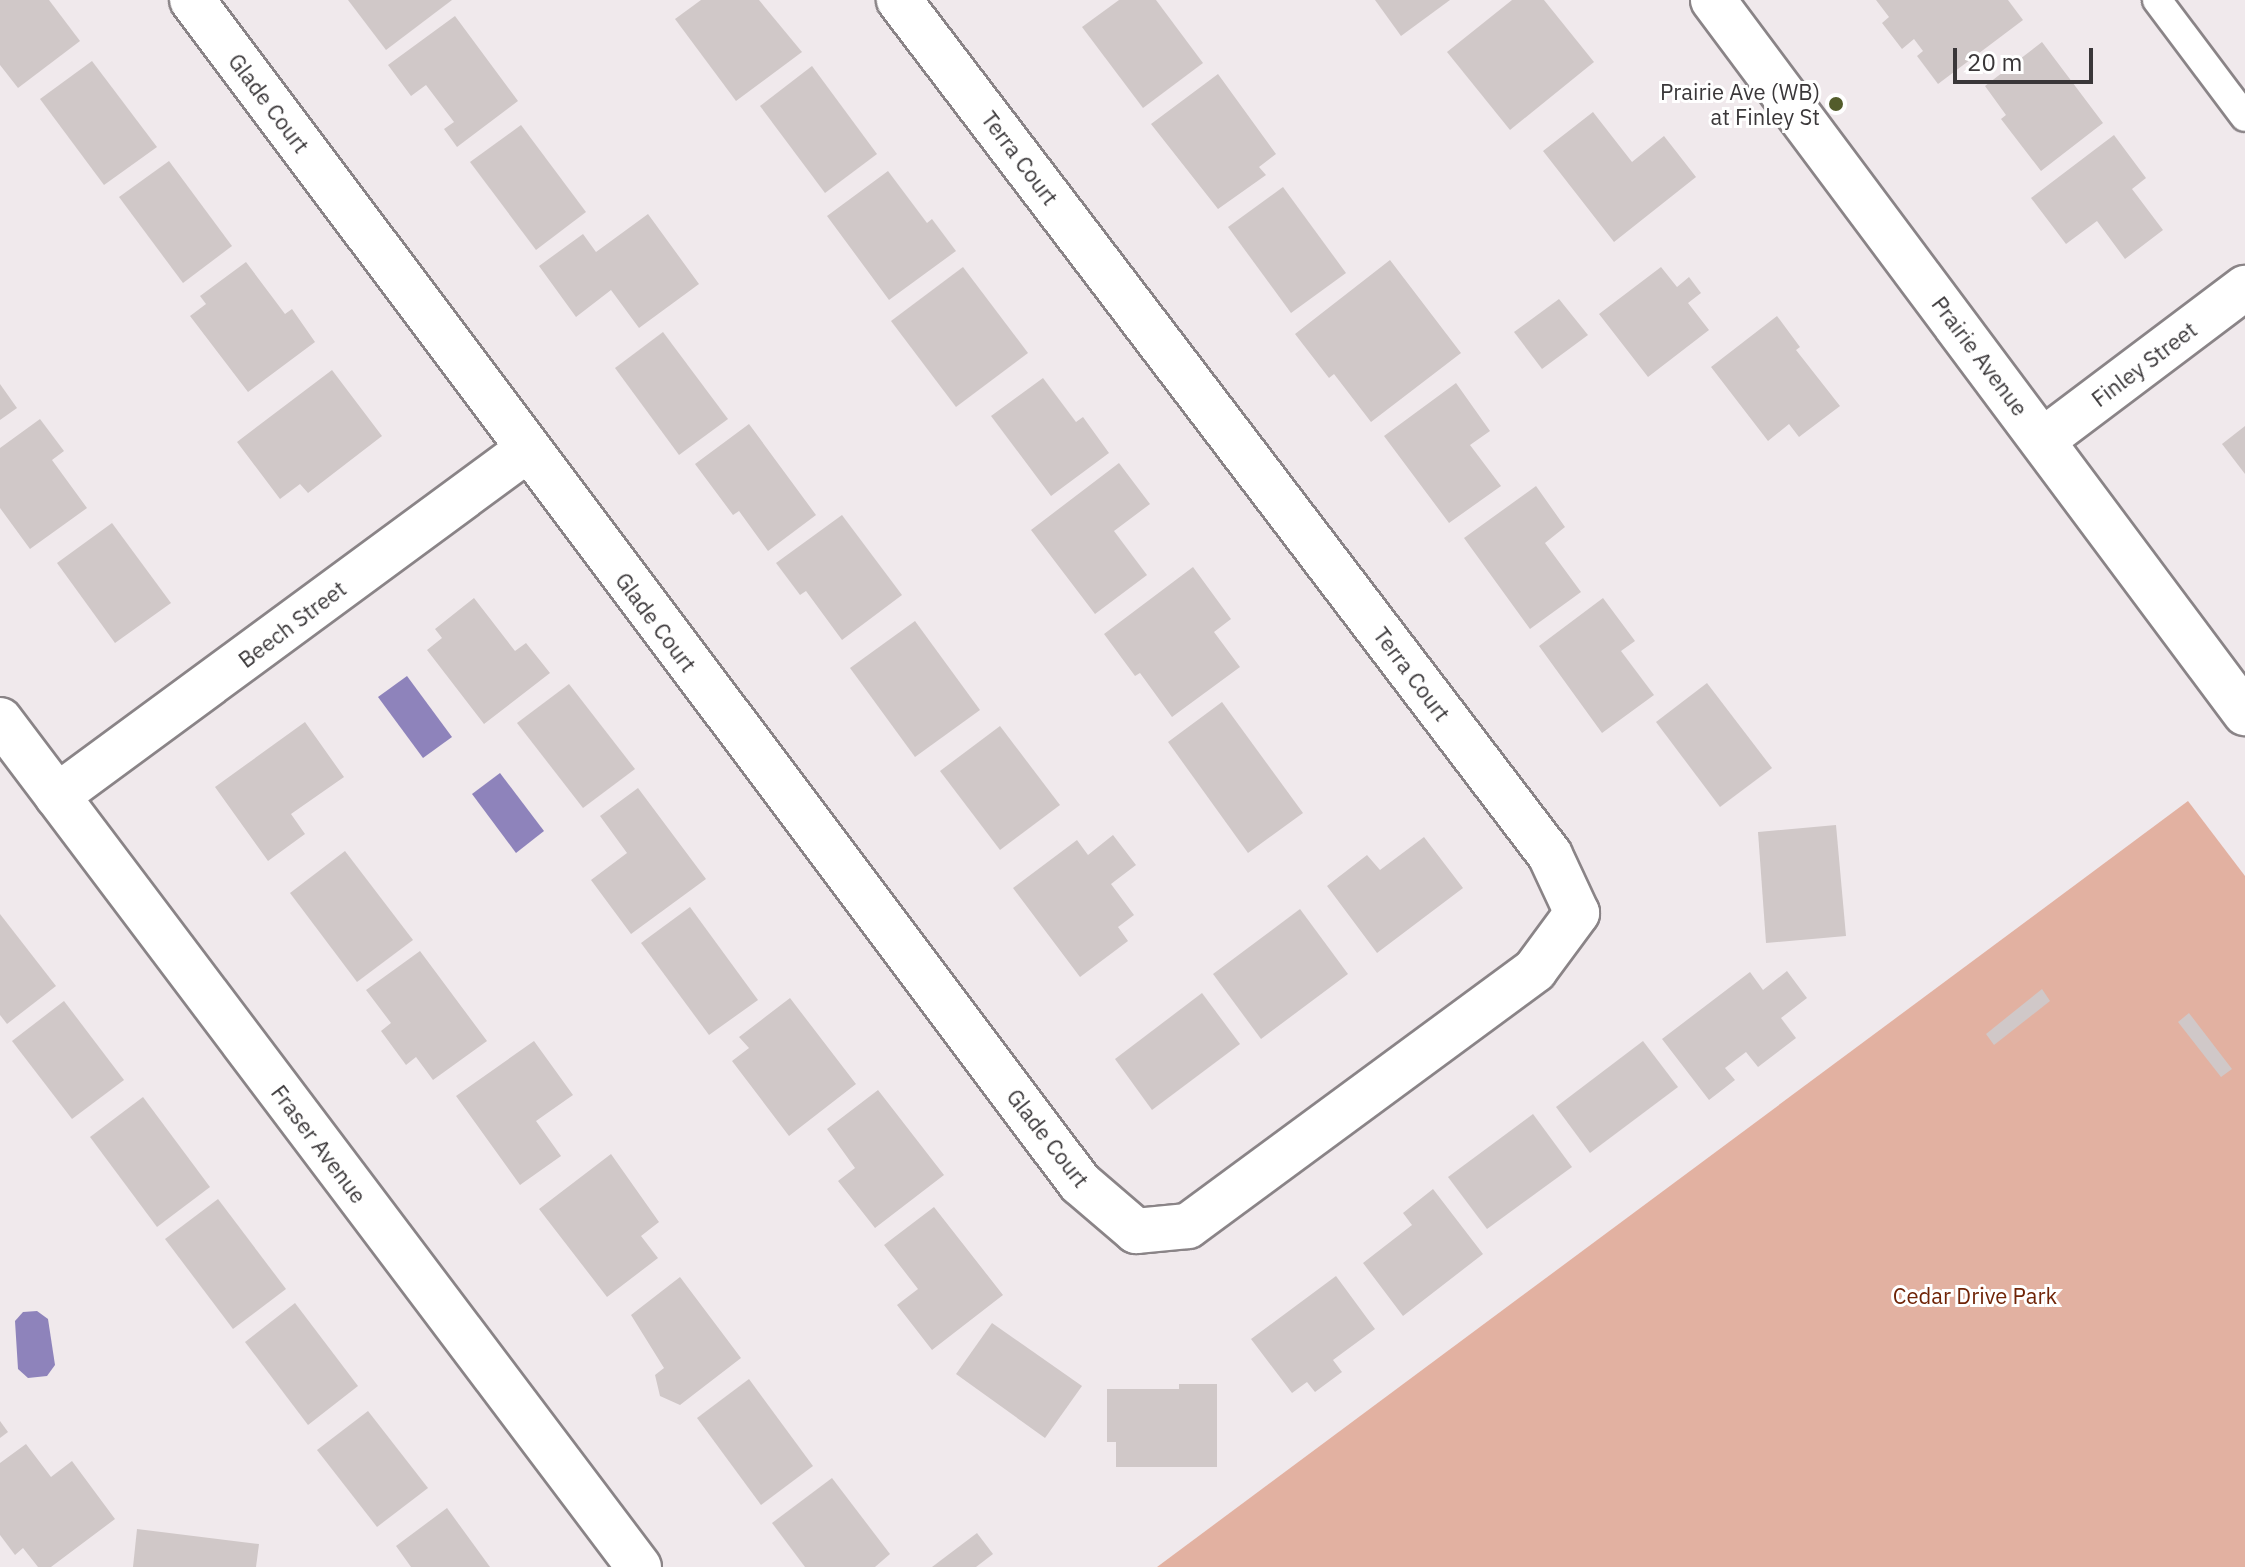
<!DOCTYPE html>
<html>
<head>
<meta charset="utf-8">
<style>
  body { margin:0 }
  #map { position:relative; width:2245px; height:1567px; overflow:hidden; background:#f0e9ec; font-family:"IBM Plex Sans",sans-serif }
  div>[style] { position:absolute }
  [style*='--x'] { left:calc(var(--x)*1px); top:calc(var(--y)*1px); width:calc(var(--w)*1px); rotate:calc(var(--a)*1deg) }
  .green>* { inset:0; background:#e2b1a1 }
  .water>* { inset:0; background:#8e83bb }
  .building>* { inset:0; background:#d0c8c8 }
  .roads { filter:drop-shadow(2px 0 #8a8487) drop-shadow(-2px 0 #8a8487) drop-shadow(0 2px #8a8487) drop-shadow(0 -2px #8a8487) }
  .service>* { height:28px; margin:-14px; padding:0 14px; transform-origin:14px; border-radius:14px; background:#fff }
  .minor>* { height:44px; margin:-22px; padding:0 22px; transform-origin:22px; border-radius:22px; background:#fff }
  .secondary>* { height:44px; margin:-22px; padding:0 22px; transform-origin:22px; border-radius:22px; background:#fff }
  .dots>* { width:22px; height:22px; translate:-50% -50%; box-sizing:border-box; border:4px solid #fff; border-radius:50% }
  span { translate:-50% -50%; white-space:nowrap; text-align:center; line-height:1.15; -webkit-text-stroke:6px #fff; paint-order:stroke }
  .poi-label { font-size:22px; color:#3a3739 }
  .right { translate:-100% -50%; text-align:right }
  .street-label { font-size:22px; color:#3a3739 }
  .park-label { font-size:22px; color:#702407 }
  .scale { position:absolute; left:1953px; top:48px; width:140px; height:36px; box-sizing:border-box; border:4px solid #3a3739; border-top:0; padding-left:10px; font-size:24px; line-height:28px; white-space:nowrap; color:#3a3739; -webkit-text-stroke:6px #fff; paint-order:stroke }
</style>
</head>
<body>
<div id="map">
  <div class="green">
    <div style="clip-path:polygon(2188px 801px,2245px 876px,2245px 1567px,1157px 1567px)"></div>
  </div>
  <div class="water">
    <div style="clip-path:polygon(407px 676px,452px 737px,423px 758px,378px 697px)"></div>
    <div style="clip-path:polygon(500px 773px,544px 831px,516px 853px,472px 794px)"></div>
    <div style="clip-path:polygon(37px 1311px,48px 1319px,55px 1365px,47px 1376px,28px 1378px,18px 1369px,15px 1321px,23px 1312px)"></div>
  </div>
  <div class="building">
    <div style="clip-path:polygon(0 0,49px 0,80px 41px,18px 88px,0 65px)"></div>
    <div style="clip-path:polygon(348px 0,452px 0,386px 50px)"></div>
    <div style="clip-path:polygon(701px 0,759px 0,802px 52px,736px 101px,675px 19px)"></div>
    <div style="clip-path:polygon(1119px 0,1156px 0,1203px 63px,1143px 108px,1082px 27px)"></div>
    <div style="clip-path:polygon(1375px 0,1450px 0,1401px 36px)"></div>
    <div style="clip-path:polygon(1512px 0,1544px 0,1594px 62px,1510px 130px,1447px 52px)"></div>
    <div style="clip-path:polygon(1876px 0,2008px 0,2023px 20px,1938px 84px,1917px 56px,1923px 51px,1914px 39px,1902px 49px,1882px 23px,1889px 17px)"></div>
    <div style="clip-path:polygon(455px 16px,518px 101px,457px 147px,444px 129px,454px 122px,426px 85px,411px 96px,388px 65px)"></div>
    <div style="clip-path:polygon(2042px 42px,2103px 123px,2041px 171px,2001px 119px,2006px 115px,1985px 86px)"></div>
    <div style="clip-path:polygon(92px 61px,157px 147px,104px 185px,40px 99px)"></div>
    <div style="clip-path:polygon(812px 66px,877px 154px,825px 193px,760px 106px)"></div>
    <div style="clip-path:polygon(1218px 74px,1276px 154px,1259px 167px,1266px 175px,1218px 209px,1151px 124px)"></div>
    <div style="clip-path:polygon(1593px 112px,1632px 162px,1664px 136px,1696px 177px,1614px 242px,1543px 151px)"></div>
    <div style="clip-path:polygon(521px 125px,586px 212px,536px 250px,470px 162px)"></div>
    <div style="clip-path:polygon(2114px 135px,2146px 178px,2132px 189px,2163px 230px,2125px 259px,2097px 221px,2066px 244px,2031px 198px)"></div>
    <div style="clip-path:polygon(169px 161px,232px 246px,183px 283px,119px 197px)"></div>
    <div style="clip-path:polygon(888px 171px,927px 223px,932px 219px,956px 251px,889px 300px,827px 216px)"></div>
    <div style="clip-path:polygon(1283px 187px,1346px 273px,1291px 313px,1228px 227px)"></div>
    <div style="clip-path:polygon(648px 214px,699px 284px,639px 328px,611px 290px,576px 317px,539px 266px,583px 234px,596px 252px)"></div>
    <div style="clip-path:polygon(1390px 260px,1461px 353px,1371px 422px,1334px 374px,1329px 378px,1295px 334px)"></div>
    <div style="clip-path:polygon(246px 262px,285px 314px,292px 309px,315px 342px,248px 392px,190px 316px,206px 304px,200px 296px)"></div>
    <div style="clip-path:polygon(963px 267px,1028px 353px,956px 407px,891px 321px)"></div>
    <div style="clip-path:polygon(1661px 267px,1677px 287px,1689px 277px,1701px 293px,1688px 303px,1709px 330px,1648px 377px,1599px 314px)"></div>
    <div style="clip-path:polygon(1559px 299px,1588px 335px,1542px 369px,1514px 332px)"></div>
    <div style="clip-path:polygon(1777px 316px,1800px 347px,1796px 350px,1840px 406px,1799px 437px,1789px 424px,1768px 441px,1711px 367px)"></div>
    <div style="clip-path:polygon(663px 332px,728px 419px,679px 455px,615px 368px)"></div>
    <div style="clip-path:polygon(332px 370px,382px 436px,308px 493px,300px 484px,280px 499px,237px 442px)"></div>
    <div style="clip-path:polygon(1043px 378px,1076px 422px,1083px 417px,1109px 453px,1051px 496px,991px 416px)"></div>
    <div style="clip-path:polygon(1456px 383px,1490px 431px,1470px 445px,1501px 486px,1449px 523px,1384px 436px)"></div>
    <div style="clip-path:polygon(0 384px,17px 408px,0 420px)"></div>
    <div style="clip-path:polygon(40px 419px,64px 451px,52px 460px,87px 508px,30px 549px,0 508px,0 448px)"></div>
    <div style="clip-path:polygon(749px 424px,816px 515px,768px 551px,739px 511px,733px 515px,695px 464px)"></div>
    <div style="clip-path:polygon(2245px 426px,2245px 474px,2222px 444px)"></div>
    <div style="clip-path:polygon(1119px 463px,1150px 504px,1114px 531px,1147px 575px,1095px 614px,1031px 530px)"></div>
    <div style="clip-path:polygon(1536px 486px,1565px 527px,1545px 543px,1581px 592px,1530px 629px,1464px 538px)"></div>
    <div style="clip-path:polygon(842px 515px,902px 595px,842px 640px,806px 591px,800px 595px,776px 563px)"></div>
    <div style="clip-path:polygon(112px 523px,171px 603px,115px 643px,57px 563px)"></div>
    <div style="clip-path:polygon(1193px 567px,1231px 619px,1214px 632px,1240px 667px,1172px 717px,1140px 673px,1135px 676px,1104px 634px)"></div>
    <div style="clip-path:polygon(474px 598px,515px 651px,526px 643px,550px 673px,484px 724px,427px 650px,442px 638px,435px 629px)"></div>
    <div style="clip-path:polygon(1603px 598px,1635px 641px,1621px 651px,1654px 695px,1602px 733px,1539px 646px)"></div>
    <div style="clip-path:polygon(915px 621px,980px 710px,915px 757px,850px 668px)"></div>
    <div style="clip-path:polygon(1707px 683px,1772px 768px,1720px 807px,1656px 722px)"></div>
    <div style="clip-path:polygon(569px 684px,635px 769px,583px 808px,517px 723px)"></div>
    <div style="clip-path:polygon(1222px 702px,1303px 813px,1248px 853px,1168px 742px)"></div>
    <div style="clip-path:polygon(305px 722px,344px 777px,291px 814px,305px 834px,268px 861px,215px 787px)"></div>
    <div style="clip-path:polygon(1000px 726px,1060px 805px,1000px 850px,940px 771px)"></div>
    <div style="clip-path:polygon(638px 788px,706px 879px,631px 934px,591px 880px,627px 853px,600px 816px)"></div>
    <div style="clip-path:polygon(1836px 825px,1846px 936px,1766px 943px,1758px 832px)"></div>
    <div style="clip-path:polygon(1113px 835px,1136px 865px,1111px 884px,1134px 915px,1118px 927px,1128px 941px,1080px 977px,1013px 888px,1077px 840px,1088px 855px)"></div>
    <div style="clip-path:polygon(1424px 837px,1463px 888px,1377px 953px,1327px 886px,1367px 855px,1380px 870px)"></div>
    <div style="clip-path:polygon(345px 851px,413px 940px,357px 982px,290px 893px)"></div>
    <div style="clip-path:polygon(690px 907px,758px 1000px,709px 1035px,641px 943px)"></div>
    <div style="clip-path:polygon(1300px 909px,1348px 974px,1261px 1039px,1213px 974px)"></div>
    <div style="clip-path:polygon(0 914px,56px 986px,7px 1024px,0 1015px)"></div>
    <div style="clip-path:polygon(420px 951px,487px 1041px,433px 1080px,416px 1057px,406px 1065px,381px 1031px,391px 1023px,366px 990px)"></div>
    <div style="clip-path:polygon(1787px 971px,1807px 998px,1781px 1018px,1796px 1038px,1758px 1067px,1746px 1052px,1725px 1068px,1735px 1080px,1709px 1100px,1662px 1039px,1750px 972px,1763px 990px)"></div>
    <div style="clip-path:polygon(2042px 989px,2050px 1001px,1994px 1045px,1986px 1034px)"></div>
    <div style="clip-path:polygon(1202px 993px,1240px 1044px,1152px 1110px,1115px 1059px)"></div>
    <div style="clip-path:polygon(790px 998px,856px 1084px,789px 1136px,732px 1061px,749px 1048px,739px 1037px)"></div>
    <div style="clip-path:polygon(64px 1001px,124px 1080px,72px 1119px,12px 1041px)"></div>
    <div style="clip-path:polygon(2189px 1013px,2232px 1069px,2221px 1077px,2178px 1022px)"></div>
    <div style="clip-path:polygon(534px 1041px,573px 1095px,536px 1121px,561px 1156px,520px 1185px,456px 1096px)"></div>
    <div style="clip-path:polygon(1643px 1041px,1678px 1087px,1590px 1153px,1556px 1107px)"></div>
    <div style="clip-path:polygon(878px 1090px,944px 1175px,875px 1228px,838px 1181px,855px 1168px,827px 1129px)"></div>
    <div style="clip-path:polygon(143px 1097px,210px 1187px,157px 1227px,90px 1137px)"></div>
    <div style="clip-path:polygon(1533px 1114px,1572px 1167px,1487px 1229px,1448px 1177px)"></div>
    <div style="clip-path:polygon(611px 1154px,659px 1222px,641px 1236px,658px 1258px,607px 1297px,539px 1209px)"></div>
    <div style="clip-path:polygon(1433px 1189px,1483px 1254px,1403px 1316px,1363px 1263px,1412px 1225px,1403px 1213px)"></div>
    <div style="clip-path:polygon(218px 1199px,286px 1289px,233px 1329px,165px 1239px)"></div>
    <div style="clip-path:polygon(934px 1207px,1003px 1295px,932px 1350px,897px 1305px,918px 1289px,884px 1245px)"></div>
    <div style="clip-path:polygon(1336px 1276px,1375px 1329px,1333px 1360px,1342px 1372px,1315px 1392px,1307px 1382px,1292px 1393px,1251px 1339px)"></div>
    <div style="clip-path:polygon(680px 1277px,741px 1358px,680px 1405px,660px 1396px,655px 1375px,664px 1368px,631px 1315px)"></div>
    <div style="clip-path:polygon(295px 1303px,358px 1386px,308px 1425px,245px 1342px)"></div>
    <div style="clip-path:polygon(992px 1323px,1082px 1386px,1045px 1438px,956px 1374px)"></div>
    <div style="clip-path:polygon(749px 1379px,813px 1466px,761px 1505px,697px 1418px)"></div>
    <div style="clip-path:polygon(1179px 1384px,1217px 1384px,1217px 1467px,1116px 1467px,1116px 1442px,1107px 1442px,1107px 1389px,1179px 1389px)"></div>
    <div style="clip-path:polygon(368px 1411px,428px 1488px,377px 1527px,317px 1450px)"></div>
    <div style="clip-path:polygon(0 1421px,8px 1432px,0 1438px)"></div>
    <div style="clip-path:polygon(26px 1444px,51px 1477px,72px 1461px,115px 1519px,51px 1567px,38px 1567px,23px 1548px,15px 1555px,0 1535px,0 1463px)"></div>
    <div style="clip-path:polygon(832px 1478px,890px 1554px,875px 1567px,805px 1567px,772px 1523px)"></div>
    <div style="clip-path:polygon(447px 1508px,490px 1567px,411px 1567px,396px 1546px)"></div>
    <div style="clip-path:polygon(137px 1529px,259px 1544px,256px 1567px,133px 1567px)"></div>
    <div style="clip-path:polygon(977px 1533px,993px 1554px,976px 1567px,932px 1567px)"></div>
  </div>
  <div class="roads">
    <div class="service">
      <div style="--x:2157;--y:0;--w:146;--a:53.1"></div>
    </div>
    <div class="minor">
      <div style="--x:192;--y:0;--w:1479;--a:53.11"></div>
      <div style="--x:1080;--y:1183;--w:74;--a:40.6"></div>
      <div style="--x:1136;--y:1231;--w:52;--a:-5.5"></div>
      <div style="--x:1188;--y:1226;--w:431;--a:-36.4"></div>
      <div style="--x:1535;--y:970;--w:71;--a:-53.6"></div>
      <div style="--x:1577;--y:913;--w:64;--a:-115"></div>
      <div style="--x:1550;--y:855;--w:1075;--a:-127.29"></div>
      <div style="--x:2043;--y:440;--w:253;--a:-37"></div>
      <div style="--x:0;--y:720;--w:1061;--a:52.97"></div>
      <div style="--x:57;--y:796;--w:584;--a:-36.36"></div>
    </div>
    <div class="secondary">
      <div style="--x:1713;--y:0;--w:890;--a:53.27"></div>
    </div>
  </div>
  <div class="dots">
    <div style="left:1836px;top:104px;background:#535c2b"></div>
  </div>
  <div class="poi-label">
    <span class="right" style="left:1820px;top:104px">Prairie Ave (WB)<br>at Finley St</span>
  </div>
  <div class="street-label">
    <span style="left:269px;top:103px;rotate:53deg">Glade Court</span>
    <span style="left:1020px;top:158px;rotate:53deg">Terra Court</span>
    <span style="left:1980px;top:356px;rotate:53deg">Prairie Avenue</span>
    <span style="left:2144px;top:364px;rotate:-37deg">Finley Street</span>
    <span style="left:656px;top:622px;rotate:53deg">Glade Court</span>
    <span style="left:292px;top:624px;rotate:-37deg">Beech Street</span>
    <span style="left:1412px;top:674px;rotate:53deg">Terra Court</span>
    <span style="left:1048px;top:1138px;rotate:52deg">Glade Court</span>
    <span style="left:319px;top:1144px;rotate:53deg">Fraser Avenue</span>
  </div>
  <div class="park-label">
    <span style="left:1975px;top:1296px">Cedar Drive Park</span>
  </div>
  <div class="scale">20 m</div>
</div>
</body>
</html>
